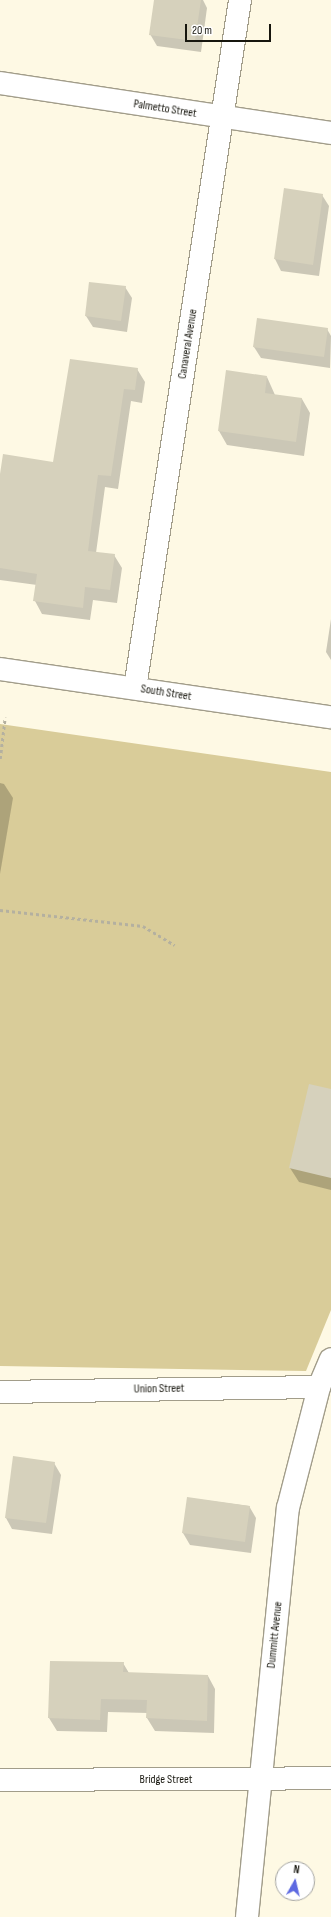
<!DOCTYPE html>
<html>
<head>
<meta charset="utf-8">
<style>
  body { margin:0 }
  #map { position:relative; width:331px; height:1917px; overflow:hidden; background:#fef9e4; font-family:"Sofia Sans Condensed",sans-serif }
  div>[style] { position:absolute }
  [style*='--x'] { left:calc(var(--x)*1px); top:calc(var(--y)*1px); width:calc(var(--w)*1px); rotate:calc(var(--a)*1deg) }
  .green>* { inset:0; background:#d9cc99 }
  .shadow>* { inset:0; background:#0003 }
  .building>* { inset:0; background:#d6d1bc }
  .path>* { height:2.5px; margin-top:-1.25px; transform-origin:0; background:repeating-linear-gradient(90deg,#b4b0a0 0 3px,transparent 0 6px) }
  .roads { filter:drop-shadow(1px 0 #a29d8a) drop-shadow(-1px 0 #a29d8a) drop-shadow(0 1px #a29d8a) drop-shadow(0 -1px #a29d8a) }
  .minor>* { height:22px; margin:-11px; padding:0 11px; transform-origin:11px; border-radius:11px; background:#fff }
  .secondary>* { height:22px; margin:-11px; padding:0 11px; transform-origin:11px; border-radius:11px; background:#fff }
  span { translate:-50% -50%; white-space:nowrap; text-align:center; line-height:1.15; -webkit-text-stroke:3.5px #fff; paint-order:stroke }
  .street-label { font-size:12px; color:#17160e }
  .north { position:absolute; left:275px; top:1861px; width:40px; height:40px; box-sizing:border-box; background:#fff; border:1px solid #a2a29f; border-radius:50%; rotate:8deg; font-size:11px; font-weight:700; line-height:16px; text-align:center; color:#17160e }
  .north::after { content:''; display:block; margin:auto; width:14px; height:18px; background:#5d69e1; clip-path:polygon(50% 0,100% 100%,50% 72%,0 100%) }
  .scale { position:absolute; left:185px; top:24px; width:86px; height:18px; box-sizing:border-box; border:2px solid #17160e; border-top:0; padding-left:5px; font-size:12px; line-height:14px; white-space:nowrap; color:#17160e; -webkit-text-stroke:3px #fff; paint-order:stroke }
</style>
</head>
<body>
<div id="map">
  <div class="green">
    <div style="clip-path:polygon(0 724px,331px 772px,331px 1310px,306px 1371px,0 1366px)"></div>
  </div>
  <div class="shadow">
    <div style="clip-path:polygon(155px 0,203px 0,207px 8px,201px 52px,157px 46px,150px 34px)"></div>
    <div style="clip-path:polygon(285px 189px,322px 195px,329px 206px,319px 276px,281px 271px,275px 259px)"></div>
    <div style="clip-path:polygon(125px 287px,132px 298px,127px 332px,93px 327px,86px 316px)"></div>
    <div style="clip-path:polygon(327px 329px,331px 336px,330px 368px,261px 358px,254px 347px)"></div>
    <div style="clip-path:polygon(137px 369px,145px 382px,142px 403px,131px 401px,118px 489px,105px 487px,96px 553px,114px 555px,122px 568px,117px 603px,93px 600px,90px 620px,42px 614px,35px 601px,37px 585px,0 580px,0 481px,54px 463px)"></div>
    <div style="clip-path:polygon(267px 377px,275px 395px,302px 399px,310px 413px,304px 456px,227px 445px,219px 431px)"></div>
    <div style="clip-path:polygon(331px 619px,331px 660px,326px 652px)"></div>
    <div style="clip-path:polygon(0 783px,4px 784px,13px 798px,0 874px)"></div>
    <div style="clip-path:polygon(331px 1090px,331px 1190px,299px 1182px,290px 1168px)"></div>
    <div style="clip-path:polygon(54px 1463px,61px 1475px,52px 1534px,12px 1529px,6px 1518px)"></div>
    <div style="clip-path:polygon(188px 1498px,249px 1506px,256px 1518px,251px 1553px,190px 1545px,183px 1533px)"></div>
    <div style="clip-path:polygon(123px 1663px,129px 1673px,208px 1676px,215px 1689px,214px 1733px,155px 1731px,147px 1718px,148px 1713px,108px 1712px,107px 1732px,57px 1731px,49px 1718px)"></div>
  </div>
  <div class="building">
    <div style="clip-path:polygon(154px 0,201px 0,195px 41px,149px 35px)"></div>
    <div style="clip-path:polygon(284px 188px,323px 194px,313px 265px,274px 259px)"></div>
    <div style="clip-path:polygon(89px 282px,126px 286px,121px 321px,85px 316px)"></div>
    <div style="clip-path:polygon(257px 318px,328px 328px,324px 357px,253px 347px)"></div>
    <div style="clip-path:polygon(70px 359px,138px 368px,135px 390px,124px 389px,111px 476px,98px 475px,88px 551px,115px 554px,110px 590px,85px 587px,83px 608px,33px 601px,37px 574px,0 568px,0 474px,3px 454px,53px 462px)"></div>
    <div style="clip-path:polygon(226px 370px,267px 376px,265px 393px,302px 398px,296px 442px,218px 431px)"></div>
    <div style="clip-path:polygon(309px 1084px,331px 1089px,331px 1178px,289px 1168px)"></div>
    <div style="clip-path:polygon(13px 1456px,55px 1462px,46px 1523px,5px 1518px)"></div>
    <div style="clip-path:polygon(187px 1497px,250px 1506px,245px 1542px,182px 1533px)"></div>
    <div style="clip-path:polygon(50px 1661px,124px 1662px,123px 1672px,208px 1675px,207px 1721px,146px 1718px,147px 1700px,101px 1699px,100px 1720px,48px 1718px)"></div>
  </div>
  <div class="path">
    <div style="--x:0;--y:759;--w:42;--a:-83.2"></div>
    <div style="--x:0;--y:910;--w:144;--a:6.4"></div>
    <div style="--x:143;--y:926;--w:37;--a:31"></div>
  </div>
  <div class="roads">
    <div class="minor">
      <div style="--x:0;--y:83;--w:335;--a:8.6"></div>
      <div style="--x:135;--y:688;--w:696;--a:-81.32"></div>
      <div style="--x:0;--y:1392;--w:319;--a:-0.9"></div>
      <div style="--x:0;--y:1780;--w:331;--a:-0.3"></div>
      <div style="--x:247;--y:1917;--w:411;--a:-84.3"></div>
      <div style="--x:288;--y:1508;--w:125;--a:-75.6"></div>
      <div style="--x:319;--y:1387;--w:30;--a:-67"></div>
    </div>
    <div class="secondary">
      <div style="--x:0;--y:669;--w:334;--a:8.3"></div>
    </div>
  </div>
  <div class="street-label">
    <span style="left:165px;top:109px;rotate:9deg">Palmetto Street</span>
    <span style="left:188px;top:344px;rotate:-81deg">Canaveral Avenue</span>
    <span style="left:166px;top:693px;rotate:9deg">South Street</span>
    <span style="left:159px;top:1389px;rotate:-1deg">Union Street</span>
    <span style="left:275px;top:1635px;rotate:-84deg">Dummitt Avenue</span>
    <span style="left:166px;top:1780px">Bridge Street</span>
  </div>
  <div class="north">N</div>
  <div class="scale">20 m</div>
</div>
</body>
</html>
